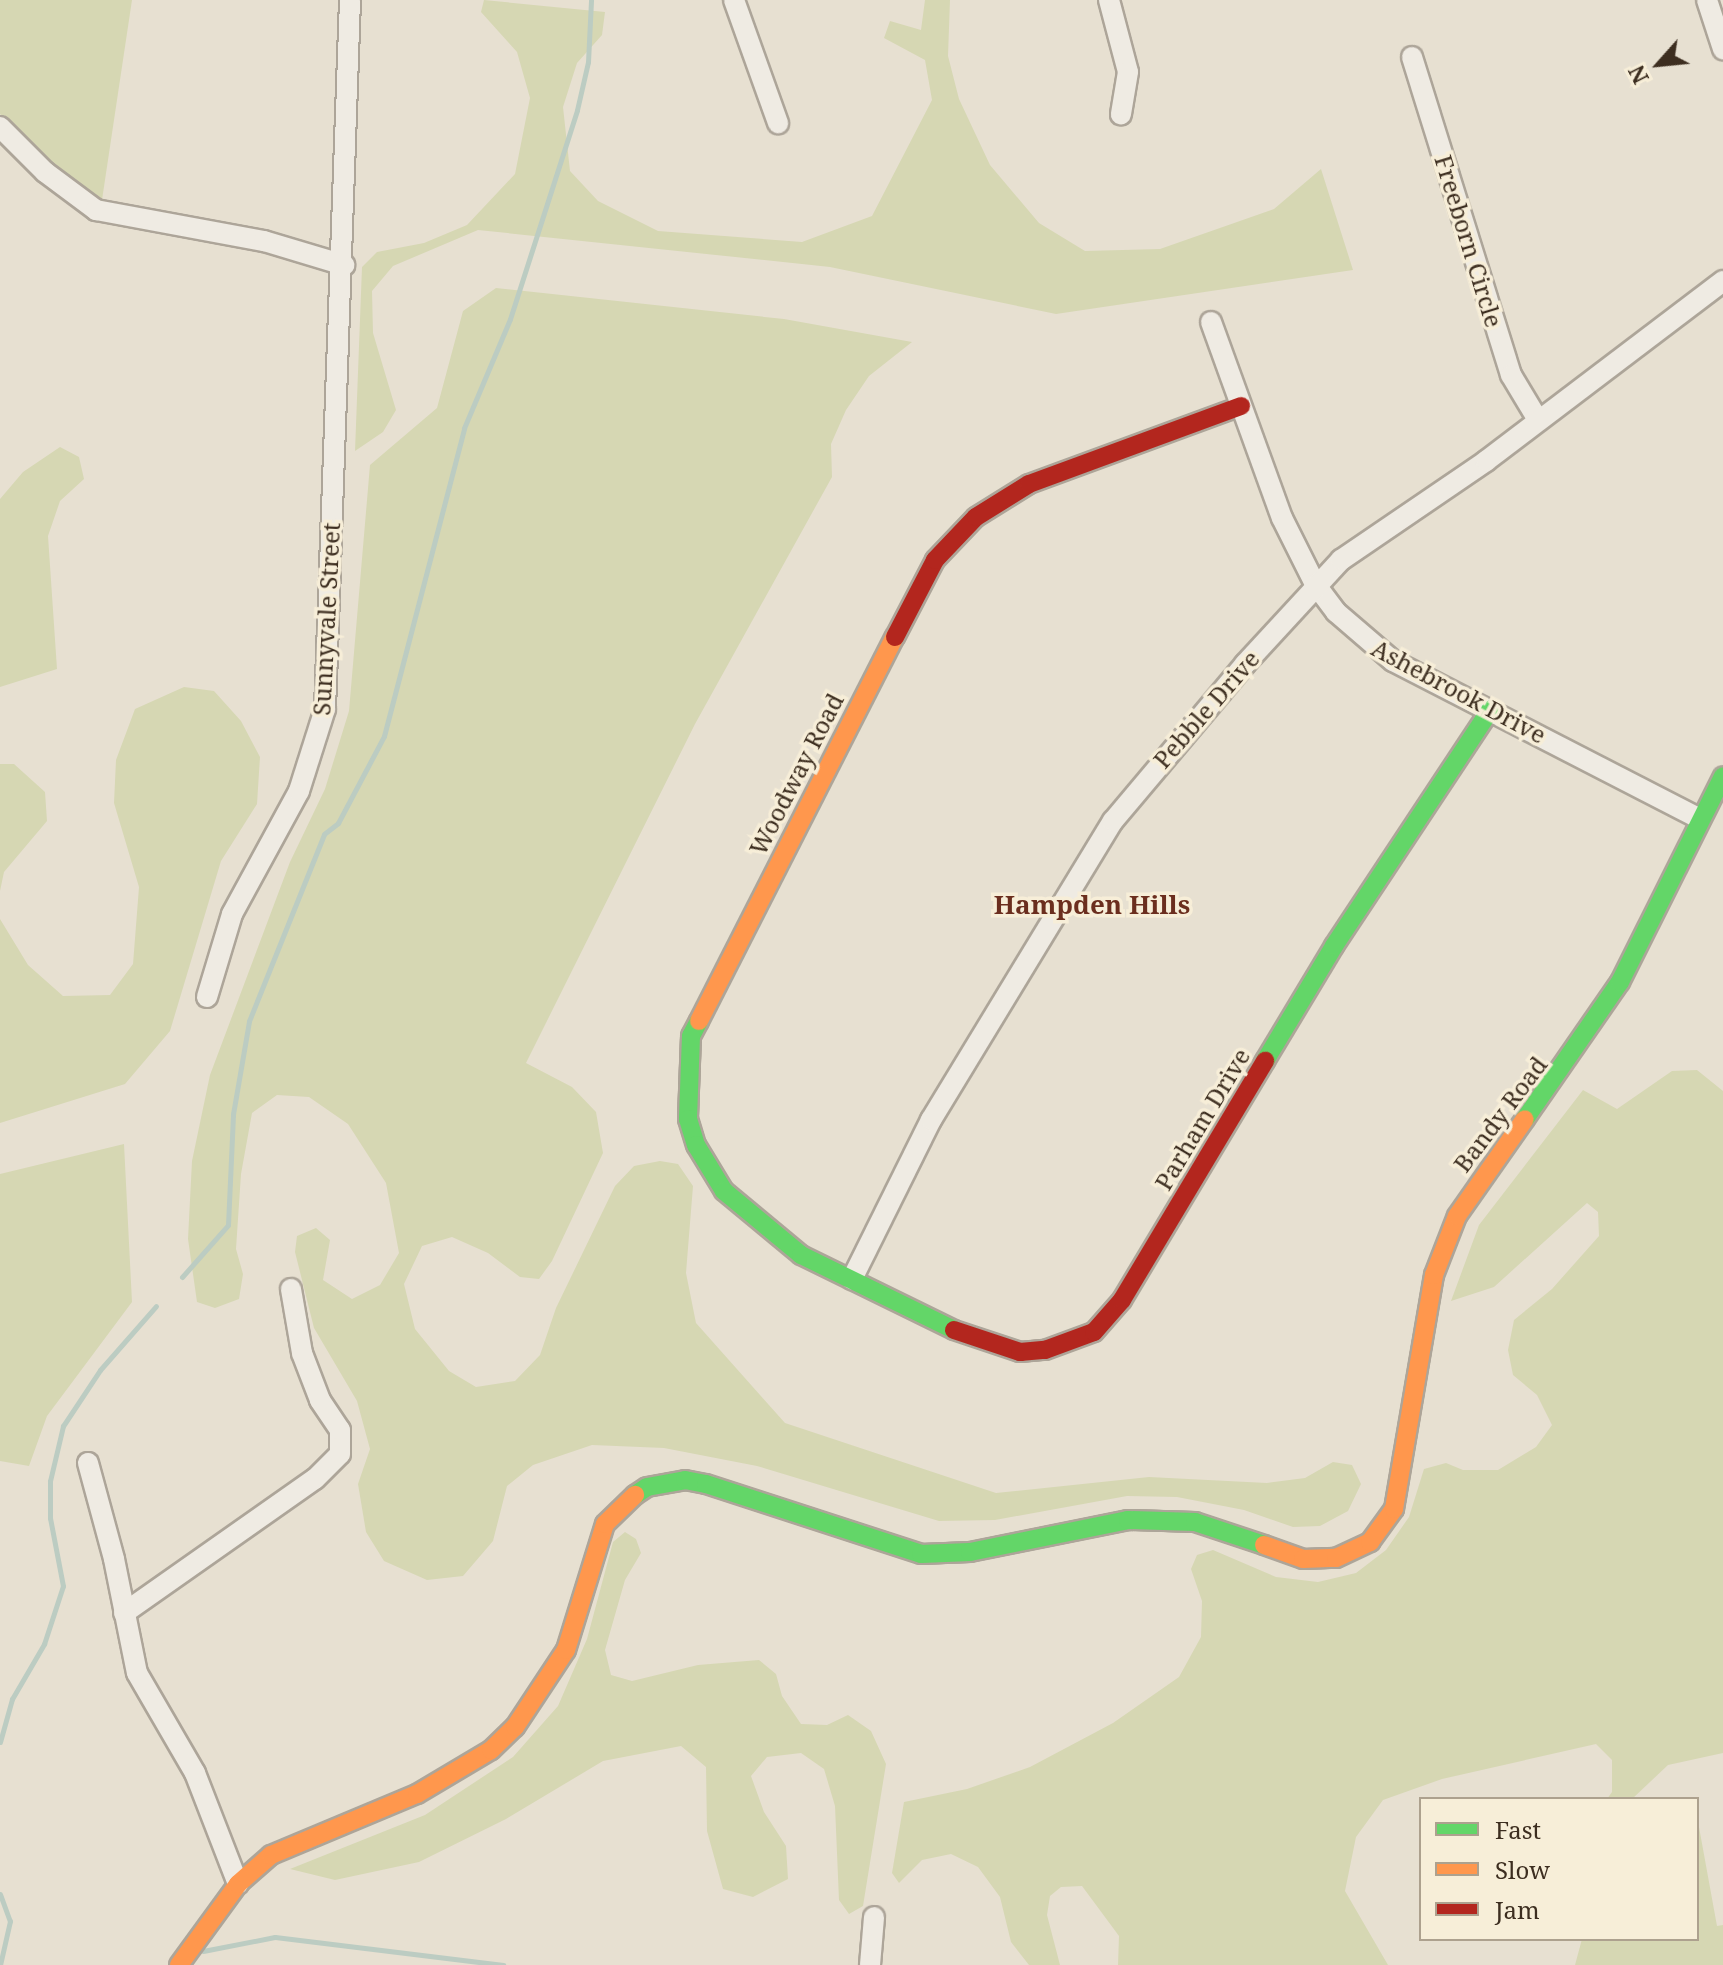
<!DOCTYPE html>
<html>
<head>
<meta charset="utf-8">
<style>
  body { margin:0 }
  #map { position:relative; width:1723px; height:1965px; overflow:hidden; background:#e7e0d1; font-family:"Noto Serif",serif }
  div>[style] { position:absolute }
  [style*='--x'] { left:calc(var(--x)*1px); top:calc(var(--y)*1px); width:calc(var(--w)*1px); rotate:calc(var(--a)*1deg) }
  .green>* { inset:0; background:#d6d7b3 }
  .stream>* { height:5px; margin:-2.5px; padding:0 2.5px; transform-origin:2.5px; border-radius:2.5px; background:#bcccc2 }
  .roads { filter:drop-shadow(2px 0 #ada599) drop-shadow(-2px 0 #ada599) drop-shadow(0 2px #ada599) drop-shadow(0 -2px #ada599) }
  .street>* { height:20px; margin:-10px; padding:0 10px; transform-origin:10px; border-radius:10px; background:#efebe3 }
  .fast>* { height:18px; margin:-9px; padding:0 9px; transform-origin:9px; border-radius:9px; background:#63d668 }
  .slow>* { height:18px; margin:-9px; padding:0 9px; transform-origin:9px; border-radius:9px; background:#ff974d }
  .jam>* { height:18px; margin:-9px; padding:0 9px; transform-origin:9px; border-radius:9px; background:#b3261e }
  span { translate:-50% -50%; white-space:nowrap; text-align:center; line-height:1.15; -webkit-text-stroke:7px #f7eed8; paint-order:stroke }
  .street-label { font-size:24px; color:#3d2e20 }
  .neighbourhood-label { font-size:26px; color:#6b2e1e; font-weight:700 }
  .legend { position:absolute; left:1419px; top:1797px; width:280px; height:144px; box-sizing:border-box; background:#f7eed8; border:2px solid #ada18e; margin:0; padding:10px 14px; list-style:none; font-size:24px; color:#3d2e20 }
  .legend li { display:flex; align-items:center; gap:16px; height:40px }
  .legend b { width:40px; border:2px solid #ada18e }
  .north { position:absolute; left:1619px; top:24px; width:80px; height:80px; -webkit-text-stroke:6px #f7eed8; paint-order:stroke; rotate:243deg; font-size:22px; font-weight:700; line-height:32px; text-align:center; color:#3d2e20 }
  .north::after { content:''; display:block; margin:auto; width:28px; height:36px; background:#3d2e20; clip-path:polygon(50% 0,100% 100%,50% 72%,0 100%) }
</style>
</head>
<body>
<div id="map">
  <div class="green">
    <div style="clip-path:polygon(0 0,132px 0,102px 200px,61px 176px,0 114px)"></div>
    <div style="clip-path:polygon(484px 0,605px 12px,602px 35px,577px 63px,563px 107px,570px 171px,598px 201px,658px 231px,802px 242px,872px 216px,932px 100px,925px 60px,884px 38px,890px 21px,921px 30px,925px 0,950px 0,948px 56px,959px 99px,990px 165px,1039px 223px,1085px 251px,1160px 249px,1274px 209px,1321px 169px,1353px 270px,1056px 314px,830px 267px,478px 230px,393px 266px,372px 291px,373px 333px,396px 410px,383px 432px,355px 451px,362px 267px,377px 252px,424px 243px,467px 225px,515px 174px,530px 98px,517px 52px,481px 12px)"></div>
    <div style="clip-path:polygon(496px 288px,784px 319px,912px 342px,869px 376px,846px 410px,831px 444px,832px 477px,695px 724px,526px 1063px,572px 1087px,596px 1112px,603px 1153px,552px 1261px,539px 1279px,520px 1277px,488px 1253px,452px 1237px,422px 1246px,404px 1284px,415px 1329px,449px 1371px,476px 1387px,515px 1381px,540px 1355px,556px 1308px,615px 1186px,634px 1166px,660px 1161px,678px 1164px,693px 1186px,686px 1273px,696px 1323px,785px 1423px,996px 1493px,1149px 1477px,1267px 1483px,1305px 1478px,1333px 1462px,1352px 1465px,1361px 1484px,1348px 1511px,1320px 1526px,1293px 1527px,1244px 1510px,1177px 1497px,1127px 1496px,995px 1520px,939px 1521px,757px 1466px,664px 1448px,592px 1445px,533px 1465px,507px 1486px,493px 1541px,463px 1576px,427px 1580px,384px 1561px,366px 1532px,358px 1484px,370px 1449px,357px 1401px,314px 1328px,295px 1252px,297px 1236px,316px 1228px,330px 1240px,323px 1280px,352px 1299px,380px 1285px,399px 1253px,386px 1183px,348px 1124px,309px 1097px,277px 1095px,252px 1113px,241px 1174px,236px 1249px,243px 1274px,239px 1299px,215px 1308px,197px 1302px,188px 1239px,192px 1161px,210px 1075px,290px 862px,325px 789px,349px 711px,370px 465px,437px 408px,463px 311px)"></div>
    <div style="clip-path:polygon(60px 447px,79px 457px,84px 479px,60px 501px,48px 536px,57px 669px,0 687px,0 499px,23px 472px)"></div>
    <div style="clip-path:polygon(184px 687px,214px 691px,241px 721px,260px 757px,257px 804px,221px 861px,170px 1031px,125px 1084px,0 1123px,0 919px,28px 965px,63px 996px,110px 995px,133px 964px,139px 887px,114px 803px,116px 760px,135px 709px)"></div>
    <div style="clip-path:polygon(0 764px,14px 764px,45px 792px,47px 821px,4px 872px,0 891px)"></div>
    <div style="clip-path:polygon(1697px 1070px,1723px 1091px,1723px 1753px,1668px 1765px,1632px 1799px,1607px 1799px,1612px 1792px,1612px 1760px,1596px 1744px,1442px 1779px,1383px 1800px,1356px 1837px,1345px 1891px,1388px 1965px,1118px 1965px,1119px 1936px,1082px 1886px,1061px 1887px,1050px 1896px,1047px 1915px,1060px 1965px,1029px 1965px,1011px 1942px,1000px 1897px,978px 1867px,951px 1854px,922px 1860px,899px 1883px,892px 1873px,904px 1802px,967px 1789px,1030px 1767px,1113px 1723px,1179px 1677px,1201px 1637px,1202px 1601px,1191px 1569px,1197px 1555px,1213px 1550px,1276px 1577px,1318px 1582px,1356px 1573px,1386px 1550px,1409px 1517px,1424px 1469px,1446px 1463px,1463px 1470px,1498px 1470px,1536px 1447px,1552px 1425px,1537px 1395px,1513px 1375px,1508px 1350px,1514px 1320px,1552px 1289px,1599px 1236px,1598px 1212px,1587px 1203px,1494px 1287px,1451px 1301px,1479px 1225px,1583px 1090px,1617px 1109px,1672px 1071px)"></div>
    <div style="clip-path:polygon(124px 1144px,132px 1302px,47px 1416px,29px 1466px,0 1461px,0 1174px)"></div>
    <div style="clip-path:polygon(625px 1532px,636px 1539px,641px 1553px,625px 1580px,605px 1650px,611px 1675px,632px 1681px,698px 1665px,759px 1660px,776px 1674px,782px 1696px,801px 1724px,827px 1725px,848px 1715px,871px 1731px,886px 1764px,863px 1906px,849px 1914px,839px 1900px,835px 1806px,824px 1769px,801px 1753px,767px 1757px,751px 1776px,764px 1812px,786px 1846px,788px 1879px,753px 1897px,723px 1889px,707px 1831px,706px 1767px,681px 1746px,603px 1761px,506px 1819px,419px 1862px,335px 1880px,290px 1869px,425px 1815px,513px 1757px,558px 1706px,587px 1639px,613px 1542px)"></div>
    <div style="clip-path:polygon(1697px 1816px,1717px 1926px,1723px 1925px,1723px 1965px,1575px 1965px,1582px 1939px,1697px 1939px)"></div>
  </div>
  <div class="stream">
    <div style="--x:182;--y:1277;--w:69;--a:-48.5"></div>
    <div style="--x:228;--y:1225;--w:111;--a:-87.4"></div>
    <div style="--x:233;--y:1114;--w:94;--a:-80.2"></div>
    <div style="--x:249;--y:1021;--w:201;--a:-68.1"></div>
    <div style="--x:324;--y:834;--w:18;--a:-38"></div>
    <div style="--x:338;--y:823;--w:98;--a:-62.1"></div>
    <div style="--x:384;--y:736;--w:318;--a:-75.4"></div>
    <div style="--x:464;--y:428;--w:118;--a:-67.1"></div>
    <div style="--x:510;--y:319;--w:219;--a:-72.2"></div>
    <div style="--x:577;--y:110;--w:49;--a:-77.1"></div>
    <div style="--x:588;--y:62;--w:62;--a:-87.2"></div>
    <div style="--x:0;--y:1742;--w:45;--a:-74.4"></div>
    <div style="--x:12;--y:1699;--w:64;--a:-59.8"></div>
    <div style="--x:44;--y:1644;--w:61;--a:-71.9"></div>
    <div style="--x:63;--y:1586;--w:69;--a:-100.8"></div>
    <div style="--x:50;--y:1518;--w:37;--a:-90"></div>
    <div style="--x:50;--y:1481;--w:57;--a:-76.7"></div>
    <div style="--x:63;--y:1426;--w:67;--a:-56.5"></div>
    <div style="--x:100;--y:1370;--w:85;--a:-48.8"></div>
    <div style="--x:0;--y:1894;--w:29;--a:70"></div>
    <div style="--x:10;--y:1921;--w:45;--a:102.8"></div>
    <div style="--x:203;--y:1951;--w:73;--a:-11"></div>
    <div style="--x:275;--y:1937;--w:230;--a:7"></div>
  </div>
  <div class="roads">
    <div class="street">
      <div style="--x:734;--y:0;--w:131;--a:70.3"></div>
      <div style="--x:1109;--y:0;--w:74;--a:75.2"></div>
      <div style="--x:1128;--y:72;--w:43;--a:99.5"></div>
      <div style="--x:1707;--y:0;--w:52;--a:71.9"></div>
      <div style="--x:1412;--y:57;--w:333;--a:72.7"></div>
      <div style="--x:1511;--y:375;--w:52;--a:59"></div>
      <div style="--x:0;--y:127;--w:64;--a:45"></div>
      <div style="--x:45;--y:172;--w:64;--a:36.7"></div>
      <div style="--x:96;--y:210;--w:171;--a:10.5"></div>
      <div style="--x:264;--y:241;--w:84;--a:16.7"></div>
      <div style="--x:1211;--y:322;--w:208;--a:70.1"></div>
      <div style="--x:1282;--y:518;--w:74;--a:63.4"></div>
      <div style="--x:1315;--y:584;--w:35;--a:53"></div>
      <div style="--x:1336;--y:612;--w:75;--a:40.7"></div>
      <div style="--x:1393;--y:661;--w:345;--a:27.2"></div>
      <div style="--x:207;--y:997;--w:87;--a:-73.2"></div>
      <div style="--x:232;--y:914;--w:140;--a:-61.4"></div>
      <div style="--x:299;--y:791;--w:86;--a:-72.4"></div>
      <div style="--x:325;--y:709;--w:709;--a:-87.98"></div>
      <div style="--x:852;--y:1279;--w:178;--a:-63.6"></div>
      <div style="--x:931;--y:1120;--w:350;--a:-58.7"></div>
      <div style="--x:1113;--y:821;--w:205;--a:-49.9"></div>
      <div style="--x:1245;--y:664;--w:142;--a:-47.3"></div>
      <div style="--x:1341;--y:560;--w:176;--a:-34.3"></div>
      <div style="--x:1486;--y:461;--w:298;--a:-37.2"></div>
      <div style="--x:88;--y:1463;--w:99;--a:74.8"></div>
      <div style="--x:114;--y:1559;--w:116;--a:78.6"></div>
      <div style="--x:137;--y:1673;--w:116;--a:59.9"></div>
      <div style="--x:195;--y:1773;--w:119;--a:68.8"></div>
      <div style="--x:124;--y:1613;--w:233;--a:-35.1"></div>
      <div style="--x:315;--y:1479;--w:35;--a:-45"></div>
      <div style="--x:340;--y:1454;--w:24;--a:-90"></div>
      <div style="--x:340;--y:1430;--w:36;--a:-124"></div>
      <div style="--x:320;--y:1400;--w:50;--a:-111"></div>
      <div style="--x:302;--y:1353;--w:65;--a:-99.8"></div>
      <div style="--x:870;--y:1965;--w:48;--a:-85.2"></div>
    </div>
    <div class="fast">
      <div style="--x:699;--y:1021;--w:17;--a:118"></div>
      <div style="--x:691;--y:1036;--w:83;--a:92.1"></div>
      <div style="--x:688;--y:1119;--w:27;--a:73"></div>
      <div style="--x:696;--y:1145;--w:54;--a:58.7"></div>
      <div style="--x:724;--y:1191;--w:100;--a:39.7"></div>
      <div style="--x:801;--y:1255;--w:170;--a:26.1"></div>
      <div style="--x:1265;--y:1061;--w:134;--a:-59"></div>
      <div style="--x:1334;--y:946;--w:284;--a:-56.5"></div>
      <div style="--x:1525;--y:1119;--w:167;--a:-55.3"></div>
      <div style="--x:1620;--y:982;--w:230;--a:-63.4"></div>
      <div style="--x:635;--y:1495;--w:14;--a:-34"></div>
      <div style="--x:647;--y:1487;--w:39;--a:-10"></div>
      <div style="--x:685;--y:1480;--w:21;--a:11"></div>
      <div style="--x:706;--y:1484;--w:226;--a:18"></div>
      <div style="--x:921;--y:1554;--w:49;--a:-2.3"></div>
      <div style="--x:970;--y:1552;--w:161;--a:-11.4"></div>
      <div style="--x:1128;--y:1520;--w:67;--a:1.7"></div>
      <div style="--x:1195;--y:1522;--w:73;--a:18.4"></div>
    </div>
    <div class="slow">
      <div style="--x:699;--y:1021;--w:431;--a:-63"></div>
      <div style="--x:1264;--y:1545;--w:41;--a:19.7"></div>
      <div style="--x:1303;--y:1559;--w:33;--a:-2"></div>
      <div style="--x:1336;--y:1558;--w:38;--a:-25"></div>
      <div style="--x:1370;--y:1542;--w:41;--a:-54"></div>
      <div style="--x:1394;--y:1509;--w:237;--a:-80.3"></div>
      <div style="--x:1434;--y:1275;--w:63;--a:-68.7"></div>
      <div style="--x:1457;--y:1216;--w:118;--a:-55"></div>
      <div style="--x:179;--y:1965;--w:100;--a:-53.9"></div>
      <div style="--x:238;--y:1884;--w:44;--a:-41.3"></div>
      <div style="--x:271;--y:1855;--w:158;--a:-22.7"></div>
      <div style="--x:417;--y:1794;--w:86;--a:-30.7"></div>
      <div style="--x:491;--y:1750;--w:33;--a:-44"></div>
      <div style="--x:515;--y:1727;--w:92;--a:-56.5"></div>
      <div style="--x:566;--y:1650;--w:132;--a:-72.8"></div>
      <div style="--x:605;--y:1524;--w:42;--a:-44"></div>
    </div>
    <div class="jam">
      <div style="--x:895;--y:637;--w:87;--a:-62.5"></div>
      <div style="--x:935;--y:560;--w:59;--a:-46.4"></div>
      <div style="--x:976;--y:517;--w:62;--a:-31.9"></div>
      <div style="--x:1029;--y:484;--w:226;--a:-20.2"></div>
      <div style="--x:954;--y:1330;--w:70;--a:18.4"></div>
      <div style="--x:1020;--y:1352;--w:25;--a:-5"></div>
      <div style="--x:1045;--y:1350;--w:52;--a:-20.2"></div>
      <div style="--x:1094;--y:1332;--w:43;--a:-48.8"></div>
      <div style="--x:1122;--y:1300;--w:279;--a:-59.1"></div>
    </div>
  </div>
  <div class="street-label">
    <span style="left:1469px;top:241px;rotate:73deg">Freeborn Circle</span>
    <span style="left:326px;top:619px;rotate:-87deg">Sunnyvale Street</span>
    <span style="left:1459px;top:691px;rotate:28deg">Ashebrook Drive</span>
    <span style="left:1206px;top:709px;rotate:-49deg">Pebble Drive</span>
    <span style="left:796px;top:774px;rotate:-63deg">Woodway Road</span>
    <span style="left:1500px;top:1114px;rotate:-53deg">Bandy Road</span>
    <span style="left:1202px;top:1119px;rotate:-59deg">Parham Drive</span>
  </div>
  <div class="neighbourhood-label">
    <span style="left:1092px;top:905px">Hampden Hills</span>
  </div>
  <ul class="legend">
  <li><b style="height:10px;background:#63d668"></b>Fast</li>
  <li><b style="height:10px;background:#ff974d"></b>Slow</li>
  <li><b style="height:10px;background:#b3261e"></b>Jam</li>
  </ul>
  <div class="north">N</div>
</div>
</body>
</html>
